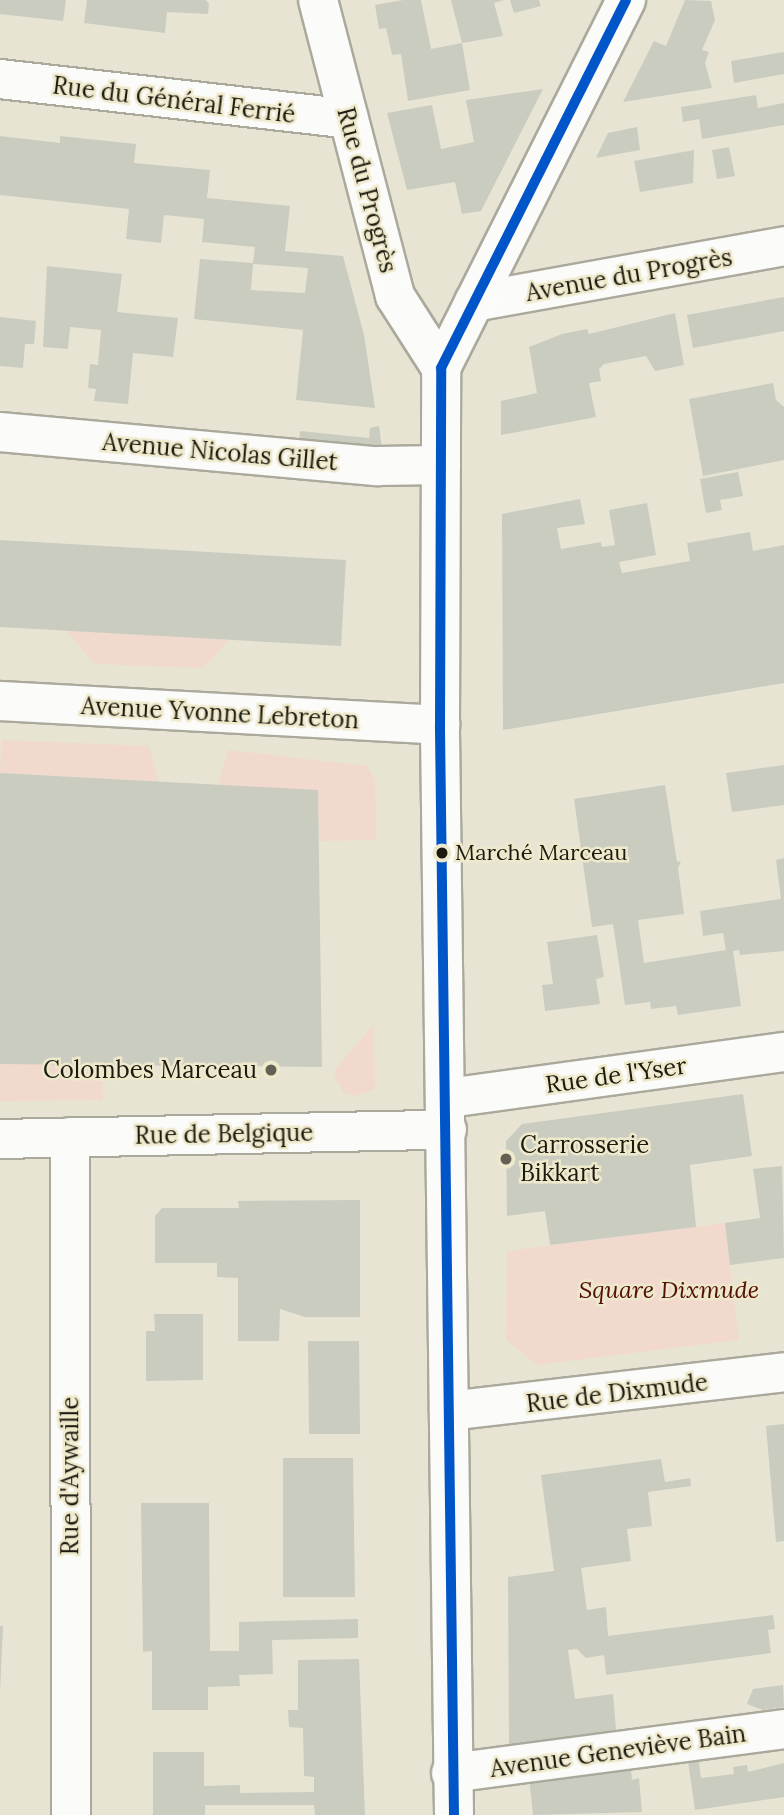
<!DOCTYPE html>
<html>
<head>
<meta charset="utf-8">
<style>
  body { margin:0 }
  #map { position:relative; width:784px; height:1815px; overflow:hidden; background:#e7e4d4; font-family:Lora,serif }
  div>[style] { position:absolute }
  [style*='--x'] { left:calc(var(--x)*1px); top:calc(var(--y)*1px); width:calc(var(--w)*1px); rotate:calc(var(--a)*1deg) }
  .green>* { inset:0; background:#f1d9ce }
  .building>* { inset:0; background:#caccc0 }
  .roads { filter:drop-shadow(2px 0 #aba99c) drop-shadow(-2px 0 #aba99c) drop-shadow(0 2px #aba99c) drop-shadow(0 -2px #aba99c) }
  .minor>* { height:38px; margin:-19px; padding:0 19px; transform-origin:19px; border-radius:19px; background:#fbfbf9 }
  .bus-1>* { height:10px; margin:-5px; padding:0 5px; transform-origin:5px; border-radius:5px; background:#0055c8 }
  .dots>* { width:19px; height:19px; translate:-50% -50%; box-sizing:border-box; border:4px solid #efe9cc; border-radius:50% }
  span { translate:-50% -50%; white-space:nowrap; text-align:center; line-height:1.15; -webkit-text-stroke:5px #efe9cc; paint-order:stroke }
  .bus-label { font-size:22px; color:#1c1a10 }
  .left { translate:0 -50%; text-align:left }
  .street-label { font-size:24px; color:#1c1a10 }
  .poi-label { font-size:24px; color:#1c1a10 }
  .right { translate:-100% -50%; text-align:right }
  .park-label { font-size:24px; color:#540f0a; font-style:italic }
</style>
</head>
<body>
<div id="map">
  <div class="green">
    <div style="clip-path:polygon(65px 630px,229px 640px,203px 668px,95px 664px)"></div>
    <div style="clip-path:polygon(2px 740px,149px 746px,158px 781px,0 773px)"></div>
    <div style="clip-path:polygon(228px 750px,367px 766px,375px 780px,376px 840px,319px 841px,318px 790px,218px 785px)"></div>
    <div style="clip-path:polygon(374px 1024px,375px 1089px,355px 1096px,344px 1093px,334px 1076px,336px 1068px)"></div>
    <div style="clip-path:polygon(102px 1063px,103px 1100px,0 1101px,0 1064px)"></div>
    <div style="clip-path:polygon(725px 1223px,739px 1340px,537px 1365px,506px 1340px,507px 1251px)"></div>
  </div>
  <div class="building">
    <div style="clip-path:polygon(0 0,66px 0,63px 21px,0 14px)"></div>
    <div style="clip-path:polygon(87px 0,206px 0,209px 4px,208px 14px,167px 12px,165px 33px,84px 23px)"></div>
    <div style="clip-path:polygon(403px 0,421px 0,431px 49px,462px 43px,470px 90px,408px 101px,401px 54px,392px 55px,386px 28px,379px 29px,375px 5px)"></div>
    <div style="clip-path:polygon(451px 0,504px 0,494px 3px,503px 36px,462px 43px)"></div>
    <div style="clip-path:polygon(510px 0,539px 0,541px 6px,514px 13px)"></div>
    <div style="clip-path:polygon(685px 0,711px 1px,715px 20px,702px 50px,709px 52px,705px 63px,712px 88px,623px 102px,654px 41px,666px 46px)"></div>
    <div style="clip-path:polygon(784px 52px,784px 74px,734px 83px,731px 61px)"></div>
    <div style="clip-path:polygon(543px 89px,481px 211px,462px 214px,455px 182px,407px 190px,387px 113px,432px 105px,441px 149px,474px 142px,466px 100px)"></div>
    <div style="clip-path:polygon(756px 95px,758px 108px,784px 103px,784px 125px,702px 139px,699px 119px,683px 122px,681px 107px)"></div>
    <div style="clip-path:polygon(637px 127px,640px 150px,596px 158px,608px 133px)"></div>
    <div style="clip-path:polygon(evenodd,0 136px,60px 143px,60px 136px,136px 144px,134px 163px,210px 170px,207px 198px,290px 206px,285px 251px,343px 256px,364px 335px,375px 408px,296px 400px,303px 330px,194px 319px,200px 259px,253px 263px,255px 247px,202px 242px,204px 219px,164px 215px,161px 243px,126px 239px,129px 209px,0 195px,0 136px,253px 264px,308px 268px,305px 293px,251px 290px,253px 264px)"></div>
    <div style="clip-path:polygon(729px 147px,735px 176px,717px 179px,712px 150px)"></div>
    <div style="clip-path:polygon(694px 150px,693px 183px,640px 192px,634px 161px)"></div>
    <div style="clip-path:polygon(47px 266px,122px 274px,117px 312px,178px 318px,173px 357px,133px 353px,128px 404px,94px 401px,96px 389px,88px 388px,90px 364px,98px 365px,101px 330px,70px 327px,68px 349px,43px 347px)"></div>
    <div style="clip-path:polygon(784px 297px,784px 331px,693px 348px,687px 315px)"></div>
    <div style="clip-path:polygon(675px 313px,684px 365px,655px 371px,646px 356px,604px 364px,599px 369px,601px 381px,589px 383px,596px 417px,501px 435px,501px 401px,537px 393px,529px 347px,562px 334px,587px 329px,589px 334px)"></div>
    <div style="clip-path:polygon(0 317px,36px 321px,34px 344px,25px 344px,23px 368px,0 366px)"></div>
    <div style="clip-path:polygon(773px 383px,776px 400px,784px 407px,784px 460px,703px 476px,689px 399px)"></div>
    <div style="clip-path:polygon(379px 426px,382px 449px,299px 441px,300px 431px,369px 438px,370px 428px)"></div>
    <div style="clip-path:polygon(738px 472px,743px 496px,720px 500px,722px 510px,706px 513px,700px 479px)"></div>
    <div style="clip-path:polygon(580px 499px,585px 524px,557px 528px,561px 549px,601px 542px,602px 547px,615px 545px,609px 510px,647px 503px,656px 555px,619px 562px,622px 573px,690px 561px,687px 543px,750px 532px,753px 551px,784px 545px,784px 683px,503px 730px,502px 514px)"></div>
    <div style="clip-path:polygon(0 540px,346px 560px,341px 646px,0 627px)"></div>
    <div style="clip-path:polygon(784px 765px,784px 805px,732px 812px,726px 773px)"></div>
    <div style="clip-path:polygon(0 773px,318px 790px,322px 1067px,0 1064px)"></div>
    <div style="clip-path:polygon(665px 785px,677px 862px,681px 861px,678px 868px,684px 914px,638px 920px,644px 963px,726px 950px,723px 933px,703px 936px,700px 911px,781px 899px,776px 860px,784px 858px,784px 951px,740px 955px,739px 950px,733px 951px,741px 1006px,678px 1015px,676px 1006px,651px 1009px,650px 1002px,625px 1005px,613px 924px,592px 927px,574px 799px)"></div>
    <div style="clip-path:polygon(597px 935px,604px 977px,596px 979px,600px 1004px,545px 1011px,542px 985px,553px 984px,547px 942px)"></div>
    <div style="clip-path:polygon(743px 1094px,752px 1156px,690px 1165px,696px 1227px,550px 1245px,545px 1211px,507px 1216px,506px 1141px,522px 1124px)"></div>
    <div style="clip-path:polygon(782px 1166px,784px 1258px,730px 1265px,725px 1223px,760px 1218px,753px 1169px)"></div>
    <div style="clip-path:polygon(360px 1200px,360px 1317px,305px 1317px,280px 1309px,279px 1341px,238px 1341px,238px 1278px,217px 1277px,217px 1263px,155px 1263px,155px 1216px,162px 1208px,239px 1208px,238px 1201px)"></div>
    <div style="clip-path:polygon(154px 1314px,203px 1314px,203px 1380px,146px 1381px,146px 1331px,155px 1331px)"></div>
    <div style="clip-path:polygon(308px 1341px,359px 1341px,360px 1434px,309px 1434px)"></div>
    <div style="clip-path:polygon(784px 1424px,784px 1541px,776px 1542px,766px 1426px)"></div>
    <div style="clip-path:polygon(283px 1458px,353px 1458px,355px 1597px,283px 1597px)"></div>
    <div style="clip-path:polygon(661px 1459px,665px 1482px,690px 1478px,691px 1486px,648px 1492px,652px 1526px,627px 1529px,631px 1561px,581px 1568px,587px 1610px,606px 1607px,608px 1636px,773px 1615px,775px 1629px,768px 1630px,771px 1653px,606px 1675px,604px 1655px,586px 1658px,577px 1649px,568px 1650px,575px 1699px,613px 1694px,616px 1730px,509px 1745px,508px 1577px,554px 1571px,541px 1475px)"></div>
    <div style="clip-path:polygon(141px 1503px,209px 1503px,210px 1651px,239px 1651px,239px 1622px,358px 1619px,358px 1638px,272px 1640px,273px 1674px,239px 1675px,240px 1686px,208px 1687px,208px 1710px,152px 1710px,152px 1651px,143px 1652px)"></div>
    <div style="clip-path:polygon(0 1626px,3px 1626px,0 1692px)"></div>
    <div style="clip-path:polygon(359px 1659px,365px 1815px,315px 1815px,314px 1805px,205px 1805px,205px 1815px,153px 1815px,153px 1752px,204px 1752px,204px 1786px,240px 1785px,240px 1793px,314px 1792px,314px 1777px,304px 1776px,303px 1728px,289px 1727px,288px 1710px,298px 1710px,298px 1660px)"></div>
    <div style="clip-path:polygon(783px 1685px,784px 1707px,763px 1710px,747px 1704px,753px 1689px)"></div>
    <div style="clip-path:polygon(698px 1754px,701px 1778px,734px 1774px,733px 1767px,747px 1765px,748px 1772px,784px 1763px,784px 1797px,695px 1810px,687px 1755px)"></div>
    <div style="clip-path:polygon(630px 1763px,632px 1780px,639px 1778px,642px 1812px,533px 1815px,529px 1777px)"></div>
  </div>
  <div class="roads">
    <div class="minor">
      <div style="--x:318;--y:0;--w:306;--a:75.4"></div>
      <div style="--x:395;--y:296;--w:85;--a:57.4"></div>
      <div style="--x:0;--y:79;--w:351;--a:6.5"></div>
      <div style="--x:474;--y:302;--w:315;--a:-10.2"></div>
      <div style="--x:0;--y:432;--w:379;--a:5.2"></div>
      <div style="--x:377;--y:466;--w:64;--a:-0.9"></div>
      <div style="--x:0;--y:701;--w:441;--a:3.1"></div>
      <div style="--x:448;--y:1098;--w:339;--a:-7.8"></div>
      <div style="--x:70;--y:1137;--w:678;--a:89.92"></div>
      <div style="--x:0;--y:1139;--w:447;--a:-1.2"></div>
      <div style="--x:449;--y:1411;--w:337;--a:-6.6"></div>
      <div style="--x:451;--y:1773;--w:336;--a:-7.5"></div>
      <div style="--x:454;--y:1815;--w:1090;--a:-90.74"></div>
      <div style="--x:440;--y:725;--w:357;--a:-89.8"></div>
      <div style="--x:441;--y:368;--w:412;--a:-63.3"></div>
    </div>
  </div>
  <div class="bus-1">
    <div style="--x:454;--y:1815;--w:1090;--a:-90.74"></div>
    <div style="--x:440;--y:725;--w:357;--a:-89.8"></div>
    <div style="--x:441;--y:368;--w:412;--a:-63.3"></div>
  </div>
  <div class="dots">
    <div style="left:442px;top:853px;background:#1c1a10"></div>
    <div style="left:271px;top:1070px;background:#636155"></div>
    <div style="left:506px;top:1159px;background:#636155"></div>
  </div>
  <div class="bus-label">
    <span class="left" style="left:455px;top:853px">Marché Marceau</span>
  </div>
  <div class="street-label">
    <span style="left:174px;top:100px;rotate:7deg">Rue du Général Ferrié</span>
    <span style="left:367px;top:190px;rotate:75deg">Rue du Progrès</span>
    <span style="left:629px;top:275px;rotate:-10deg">Avenue du Progrès</span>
    <span style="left:220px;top:452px;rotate:5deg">Avenue Nicolas Gillet</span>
    <span style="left:220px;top:713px;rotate:3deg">Avenue Yvonne Lebreton</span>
    <span style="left:616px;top:1075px;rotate:-8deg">Rue de l'Yser</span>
    <span style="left:224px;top:1134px;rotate:-1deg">Rue de Belgique</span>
    <span style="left:617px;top:1393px;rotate:-7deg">Rue de Dixmude</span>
    <span style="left:70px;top:1476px;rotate:-90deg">Rue d'Aywaille</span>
    <span style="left:618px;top:1751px;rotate:-8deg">Avenue Geneviève Bain</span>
  </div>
  <div class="poi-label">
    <span class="right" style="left:257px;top:1070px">Colombes Marceau</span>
    <span class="left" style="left:520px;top:1159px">Carrosserie<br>Bikkart</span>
  </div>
  <div class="park-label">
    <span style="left:669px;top:1290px">Square Dixmude</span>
  </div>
</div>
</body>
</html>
